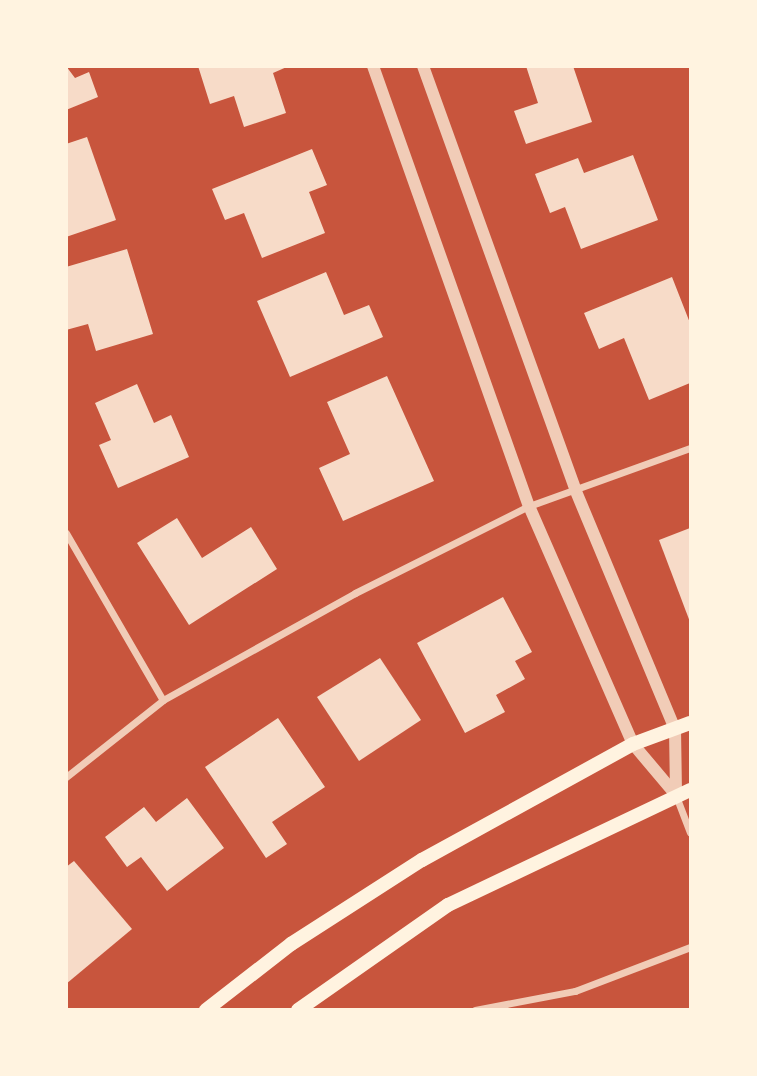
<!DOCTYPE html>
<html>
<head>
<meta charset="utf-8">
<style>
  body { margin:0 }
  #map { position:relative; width:757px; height:1076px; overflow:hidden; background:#c8553d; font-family:Roboto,sans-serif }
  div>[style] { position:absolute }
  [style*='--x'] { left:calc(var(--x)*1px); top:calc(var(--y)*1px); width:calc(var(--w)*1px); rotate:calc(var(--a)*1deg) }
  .building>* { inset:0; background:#f7dbc8 }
  .minor>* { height:7px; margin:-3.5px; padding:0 3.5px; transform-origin:3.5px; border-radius:3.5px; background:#f1ccb7 }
  .tertiary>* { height:12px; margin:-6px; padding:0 6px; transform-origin:6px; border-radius:6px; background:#f1ccb7 }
  .secondary>* { height:14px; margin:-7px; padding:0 7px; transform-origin:7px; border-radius:7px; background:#fff3e0 }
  span { translate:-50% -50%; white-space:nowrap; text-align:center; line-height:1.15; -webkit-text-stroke:7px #fff3e0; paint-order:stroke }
  .frame { position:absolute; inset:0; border:68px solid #fff3e0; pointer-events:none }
</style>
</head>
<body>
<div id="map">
  <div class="building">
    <div style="clip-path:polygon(66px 66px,75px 78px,89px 72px,98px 97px,66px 110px)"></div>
    <div style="clip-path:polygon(198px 66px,289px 66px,273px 73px,286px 113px,244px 127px,234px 96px,210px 104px)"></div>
    <div style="clip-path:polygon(526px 66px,573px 66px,592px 122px,526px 144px,514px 111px,538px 103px)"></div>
    <div style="clip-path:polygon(87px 137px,116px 220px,66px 237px,66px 144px)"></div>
    <div style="clip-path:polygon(312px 149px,327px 185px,309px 192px,325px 233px,262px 258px,244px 213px,225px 220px,212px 189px)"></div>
    <div style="clip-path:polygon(633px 155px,658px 220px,581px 249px,565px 207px,550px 213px,535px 174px,578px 158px,584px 173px)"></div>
    <div style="clip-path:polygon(127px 249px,153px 334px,96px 351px,88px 324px,66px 330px,66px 267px)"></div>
    <div style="clip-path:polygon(326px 272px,344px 315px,369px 305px,383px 337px,290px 377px,257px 301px)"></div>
    <div style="clip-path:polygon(672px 277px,690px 323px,690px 383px,649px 400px,624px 338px,599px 349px,584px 313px)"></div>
    <div style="clip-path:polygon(387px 376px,434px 481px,343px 521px,319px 468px,350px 454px,327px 402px)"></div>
    <div style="clip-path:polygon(137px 384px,154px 423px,171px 415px,189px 457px,118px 488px,99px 445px,111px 440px,95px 403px)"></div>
    <div style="clip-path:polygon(177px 518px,202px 558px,251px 527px,277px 569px,189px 625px,137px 543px)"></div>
    <div style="clip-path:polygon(690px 528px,690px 622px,659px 540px)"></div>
    <div style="clip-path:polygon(503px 597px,532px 652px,515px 661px,525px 679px,496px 695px,505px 712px,465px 733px,417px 643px)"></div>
    <div style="clip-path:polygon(380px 658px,421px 720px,359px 761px,317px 697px)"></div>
    <div style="clip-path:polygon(278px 718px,325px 787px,272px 822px,287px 844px,266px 858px,205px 767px)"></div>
    <div style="clip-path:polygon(187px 798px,224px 848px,167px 891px,141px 857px,127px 867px,105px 837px,144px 807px,156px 822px)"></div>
    <div style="clip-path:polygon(74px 861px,132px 929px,66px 984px,66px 867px)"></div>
  </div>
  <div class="minor">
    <div style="--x:66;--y:533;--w:193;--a:59.9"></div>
    <div style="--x:66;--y:777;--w:124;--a:-38.4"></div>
    <div style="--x:163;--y:700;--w:220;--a:-29.1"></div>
    <div style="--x:355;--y:593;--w:195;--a:-26.6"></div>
    <div style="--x:529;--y:506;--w:171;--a:-19.8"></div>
    <div style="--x:676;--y:796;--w:39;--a:69"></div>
    <div style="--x:475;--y:1010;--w:102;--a:-10.8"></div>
    <div style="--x:575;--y:991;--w:123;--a:-20.9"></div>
  </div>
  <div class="tertiary">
    <div style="--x:373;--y:66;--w:467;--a:70.5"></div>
    <div style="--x:529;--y:506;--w:260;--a:66.4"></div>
    <div style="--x:633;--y:744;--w:67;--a:49.9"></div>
    <div style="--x:423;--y:66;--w:449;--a:70.2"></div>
    <div style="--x:575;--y:489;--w:260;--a:67.4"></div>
    <div style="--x:675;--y:729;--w:66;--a:89.1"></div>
  </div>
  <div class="secondary">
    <div style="--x:206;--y:1010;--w:108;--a:-37.8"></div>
    <div style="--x:291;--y:944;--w:156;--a:-32.7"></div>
    <div style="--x:422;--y:860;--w:241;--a:-28.8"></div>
    <div style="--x:633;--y:744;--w:61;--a:-20.2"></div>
    <div style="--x:298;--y:1010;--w:183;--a:-35"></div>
    <div style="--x:448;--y:905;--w:268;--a:-25.4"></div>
  </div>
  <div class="frame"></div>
</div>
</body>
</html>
